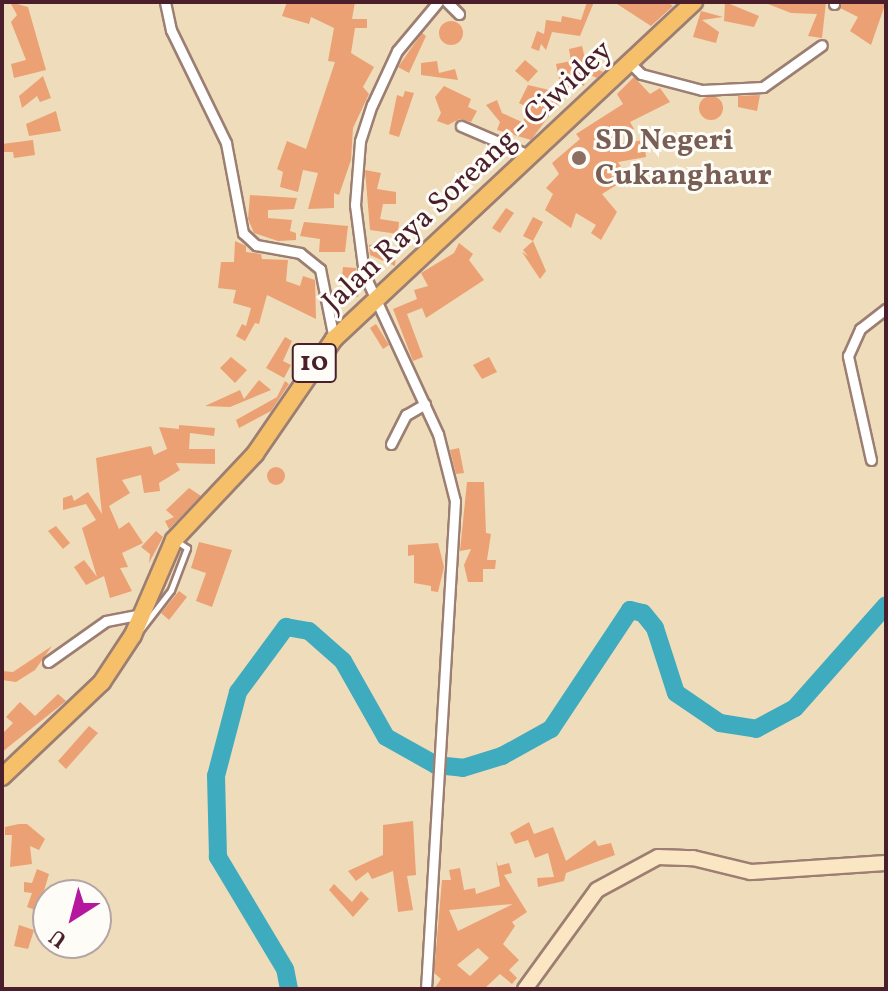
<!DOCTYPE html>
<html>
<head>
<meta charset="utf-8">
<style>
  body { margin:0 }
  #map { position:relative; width:888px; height:991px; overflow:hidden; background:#efdcba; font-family:Vollkorn,serif }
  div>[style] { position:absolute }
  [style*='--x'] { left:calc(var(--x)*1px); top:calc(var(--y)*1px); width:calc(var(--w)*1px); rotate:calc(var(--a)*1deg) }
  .river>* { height:18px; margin:-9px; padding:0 9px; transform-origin:9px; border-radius:9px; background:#3fabbe }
  .building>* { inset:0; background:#eba173 }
  .round { border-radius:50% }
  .roads { filter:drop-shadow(2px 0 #9c7e72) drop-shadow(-2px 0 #9c7e72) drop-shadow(0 2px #9c7e72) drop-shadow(0 -2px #9c7e72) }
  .lane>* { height:5px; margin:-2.5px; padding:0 2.5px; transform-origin:2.5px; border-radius:2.5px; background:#fff }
  .street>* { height:9px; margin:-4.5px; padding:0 4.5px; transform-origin:4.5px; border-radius:4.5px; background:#fff }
  .secondary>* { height:14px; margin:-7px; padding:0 7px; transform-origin:7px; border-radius:7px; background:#fbe6c4 }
  .highway>* { height:16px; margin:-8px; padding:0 8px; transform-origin:8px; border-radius:8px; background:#f6c06b }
  .dots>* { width:22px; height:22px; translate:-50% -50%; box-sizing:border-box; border:4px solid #fdfcf7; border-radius:50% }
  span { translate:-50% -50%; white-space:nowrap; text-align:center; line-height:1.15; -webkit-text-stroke:6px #fdfcf7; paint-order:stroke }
  .shield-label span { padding:2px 6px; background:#fdfcf7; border:2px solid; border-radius:6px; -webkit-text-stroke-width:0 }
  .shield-label { font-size:28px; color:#4a1f2b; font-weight:700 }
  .education-label { font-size:30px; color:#785e54; font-weight:700 }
  .left { translate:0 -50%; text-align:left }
  .street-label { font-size:30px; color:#4a1f2b }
  .frame { position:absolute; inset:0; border:4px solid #4a1f2b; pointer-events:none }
  .north { position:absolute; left:32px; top:879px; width:80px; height:80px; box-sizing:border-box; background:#fdfcf7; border:2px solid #b5a4a5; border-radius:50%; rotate:216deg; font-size:22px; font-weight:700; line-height:32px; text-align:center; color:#4a1f2b }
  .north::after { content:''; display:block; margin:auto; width:28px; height:36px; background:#b5179e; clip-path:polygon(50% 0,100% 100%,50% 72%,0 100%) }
</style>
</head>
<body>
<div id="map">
  <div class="river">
    <div style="--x:289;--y:989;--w:20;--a:-101"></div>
    <div style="--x:285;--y:969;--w:131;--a:-120.9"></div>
    <div style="--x:218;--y:857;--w:81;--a:-91.4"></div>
    <div style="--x:216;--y:776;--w:87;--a:-75.3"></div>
    <div style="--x:238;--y:692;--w:81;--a:-53.6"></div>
    <div style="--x:286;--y:627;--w:23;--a:10"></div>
    <div style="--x:309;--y:631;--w:45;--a:41.4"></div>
    <div style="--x:343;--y:661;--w:87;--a:60.5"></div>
    <div style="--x:386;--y:737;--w:57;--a:29.2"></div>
    <div style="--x:436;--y:765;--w:27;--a:6"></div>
    <div style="--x:463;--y:768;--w:41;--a:-17.1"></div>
    <div style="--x:502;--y:756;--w:56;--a:-28.9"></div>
    <div style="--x:551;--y:729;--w:143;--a:-56.4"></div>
    <div style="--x:630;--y:610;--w:13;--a:13"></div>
    <div style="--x:643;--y:613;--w:19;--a:51"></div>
    <div style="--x:655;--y:628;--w:68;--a:72.1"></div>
    <div style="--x:676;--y:693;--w:53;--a:34.3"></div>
    <div style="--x:720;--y:723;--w:36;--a:9"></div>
    <div style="--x:756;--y:729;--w:44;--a:-28.3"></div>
    <div style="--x:795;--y:708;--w:137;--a:-48.5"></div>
  </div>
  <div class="building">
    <div style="clip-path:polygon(10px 2px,28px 7px,46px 70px,14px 78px,11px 64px,26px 60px,11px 22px,17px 15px)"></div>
    <div style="clip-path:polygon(287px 2px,355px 2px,352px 19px,367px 19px,367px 28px,355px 28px,351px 53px,374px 67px,363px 87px,369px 94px,353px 128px,351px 160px,339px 195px,334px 193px,334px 208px,308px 209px,318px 173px,303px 170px,298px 192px,280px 187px,283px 172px,277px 169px,287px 141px,306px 149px,335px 62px,328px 61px,334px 28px,311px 17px,309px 24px,282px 16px)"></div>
    <div style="clip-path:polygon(587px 2px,594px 2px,580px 36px,552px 32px,546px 50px,541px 44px,539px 51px,531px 48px,537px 31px,544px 34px,546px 20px,561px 22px,562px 16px,581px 20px)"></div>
    <div style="clip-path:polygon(614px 2px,667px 2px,673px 6px,651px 26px)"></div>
    <div style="clip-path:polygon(725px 2px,759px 16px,754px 27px,724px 21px)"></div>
    <div style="clip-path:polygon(763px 2px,826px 2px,822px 38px,808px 36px,817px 14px,791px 13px)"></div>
    <div style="clip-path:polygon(842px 2px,886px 2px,871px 45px,850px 31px,858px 17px,840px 8px)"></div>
    <div style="clip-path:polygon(701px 11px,723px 17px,702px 20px,719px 32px,716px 43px,693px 37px)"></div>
    <div class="round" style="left:439px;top:21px;width:24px;height:24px"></div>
    <div style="clip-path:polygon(422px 33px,426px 36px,409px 73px,398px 67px)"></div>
    <div style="clip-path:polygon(582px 46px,586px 63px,603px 72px,597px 78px,586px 73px,584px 86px,573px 84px,531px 140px,497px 130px,500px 122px,486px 105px,497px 100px,502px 113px,522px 122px,531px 109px,519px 103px,528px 85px,562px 93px,556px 64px,571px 61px,569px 49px)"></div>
    <div style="clip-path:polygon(525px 60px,538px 71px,528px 82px,515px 71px)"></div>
    <div style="clip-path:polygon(437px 61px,439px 73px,455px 69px,458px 80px,421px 75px,421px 63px)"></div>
    <div style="clip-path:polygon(43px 76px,51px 98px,40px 102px,37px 96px,22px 108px,19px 96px)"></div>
    <div style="clip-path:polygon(634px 77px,650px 94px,660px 88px,670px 102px,630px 122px,634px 129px,593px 148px,644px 140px,646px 157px,618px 162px,628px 178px,602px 194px,617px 212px,601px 240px,591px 233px,596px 225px,576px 213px,571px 228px,545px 210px,553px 194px,546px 188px,559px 174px,552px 163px,580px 139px,576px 134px,623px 104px,617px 94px)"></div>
    <div style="clip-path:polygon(444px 86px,471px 99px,468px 107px,477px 111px,471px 122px,459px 119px,448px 125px,437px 121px,441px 113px,435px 97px)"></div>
    <div style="clip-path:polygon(405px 91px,414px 93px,399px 137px,389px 134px,397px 95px,403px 97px)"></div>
    <div style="clip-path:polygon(760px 95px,757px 111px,738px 107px,738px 96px)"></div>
    <div class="round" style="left:699px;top:96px;width:24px;height:24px"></div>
    <div style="clip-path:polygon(56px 111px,61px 131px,29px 136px,26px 124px)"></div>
    <div style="clip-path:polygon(33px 140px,35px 155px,14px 158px,13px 152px,2px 152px,2px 144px)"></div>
    <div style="clip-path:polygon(365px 170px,381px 173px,377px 189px,396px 192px,396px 204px,383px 204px,380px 219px,399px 222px,398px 234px,370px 230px)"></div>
    <div style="clip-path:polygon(250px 195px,297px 198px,294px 209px,268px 210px,268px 218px,292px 220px,290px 231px,296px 233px,296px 240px,278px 241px,254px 233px,248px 219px)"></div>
    <div style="clip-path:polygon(506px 208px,514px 213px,500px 233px,492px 228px)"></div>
    <div style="clip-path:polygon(533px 217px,543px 222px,533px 241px,523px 236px)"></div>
    <div style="clip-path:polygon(304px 222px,348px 226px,345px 252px,319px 252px,320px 239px,300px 236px)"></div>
    <div style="clip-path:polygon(235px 241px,246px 246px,246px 252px,261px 254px,262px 259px,288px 260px,286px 281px,300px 286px,303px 276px,315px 280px,316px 319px,267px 295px,259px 324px,255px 323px,245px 341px,236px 336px,242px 324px,246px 326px,251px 308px,233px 303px,236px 290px,218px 288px,221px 262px,234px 262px)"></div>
    <div style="clip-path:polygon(533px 241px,546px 271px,540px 279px,522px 252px,528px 256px,523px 250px)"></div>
    <div style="clip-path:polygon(390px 242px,396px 254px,395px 266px,370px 255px,369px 245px)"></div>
    <div style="clip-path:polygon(459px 243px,473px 254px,469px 260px,484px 280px,426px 318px,422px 308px,407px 314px,423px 357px,413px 361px,393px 309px,417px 299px,414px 290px,428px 286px,421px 273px,454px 253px)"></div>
    <div style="clip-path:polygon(343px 267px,356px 268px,361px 285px,358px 297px,344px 293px,348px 278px,342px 277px)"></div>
    <div style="clip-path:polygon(376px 324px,389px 345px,383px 349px,370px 328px)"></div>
    <div style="clip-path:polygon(285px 337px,292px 341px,283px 361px,291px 365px,284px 378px,266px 368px)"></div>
    <div style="clip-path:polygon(231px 357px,247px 370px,235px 383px,220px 368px)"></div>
    <div style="clip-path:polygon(489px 357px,497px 372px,482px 379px,473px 365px)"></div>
    <div style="clip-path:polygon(259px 380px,271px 390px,230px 407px,205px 406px,240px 390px,244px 399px)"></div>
    <div style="clip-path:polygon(285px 381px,289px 384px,271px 411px,239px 428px,236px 420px,277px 397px)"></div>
    <div style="clip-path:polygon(179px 425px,215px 428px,214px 436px,190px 433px,189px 449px,215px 449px,215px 464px,176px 463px,180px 470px,159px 483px,160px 491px,144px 493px,141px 475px,122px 480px,130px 493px,109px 506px,119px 529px,129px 522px,143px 543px,122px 553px,128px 567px,120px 568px,132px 591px,110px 598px,104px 576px,86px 585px,74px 567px,84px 560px,97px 577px,82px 528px,96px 520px,86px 504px,63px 510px,63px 498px,72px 495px,74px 501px,88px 492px,102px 514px,96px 458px,151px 446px,154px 455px,167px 449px,159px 427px,179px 429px)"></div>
    <div style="clip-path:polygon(459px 448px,464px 473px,456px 474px,450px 450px)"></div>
    <div class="round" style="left:267px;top:467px;width:18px;height:18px"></div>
    <div style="clip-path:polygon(467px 482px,484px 482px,486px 533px,491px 534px,487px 560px,496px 560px,495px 569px,483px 569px,483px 582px,468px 582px,464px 565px,471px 549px,460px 551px)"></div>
    <div style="clip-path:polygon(189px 488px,201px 496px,169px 529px,165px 521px,174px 517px,166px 510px)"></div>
    <div style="clip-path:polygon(56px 526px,70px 543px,63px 549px,48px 531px)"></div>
    <div style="clip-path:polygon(156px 531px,163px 537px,149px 563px,150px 554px,141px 547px)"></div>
    <div style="clip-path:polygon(199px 542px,232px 550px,212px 607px,196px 601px,206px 573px,191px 568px)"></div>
    <div style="clip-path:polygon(438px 543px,444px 567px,438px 592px,431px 591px,431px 586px,414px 583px,414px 555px,408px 556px,408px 545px)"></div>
    <div style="clip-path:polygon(179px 591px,187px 597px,169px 620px,161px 613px)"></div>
    <div style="clip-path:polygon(52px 646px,35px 670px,16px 682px,2px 680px,2px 671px,13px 672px)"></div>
    <div style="clip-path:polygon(58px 694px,66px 701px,2px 752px,2px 734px,13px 723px,6px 717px,20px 702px,35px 716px)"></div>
    <div style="clip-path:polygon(89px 726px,98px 733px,66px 769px,58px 761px)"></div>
    <div style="clip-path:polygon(413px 821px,416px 875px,407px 876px,413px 910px,398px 912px,393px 871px,372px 879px,368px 872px,356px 881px,348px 871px,383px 855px,383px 825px)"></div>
    <div style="clip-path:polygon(529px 822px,534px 834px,553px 827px,566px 861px,595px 840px,598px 846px,611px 843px,615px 855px,566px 873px,564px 881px,538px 887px,537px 878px,554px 877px,548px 853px,535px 858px,528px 840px,515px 844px,510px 833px)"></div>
    <div style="clip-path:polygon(19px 824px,27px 824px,45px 839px,39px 850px,30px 846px,32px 864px,10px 867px,12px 835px,5px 835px,5px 827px)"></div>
    <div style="clip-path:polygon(evenodd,496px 861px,498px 866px,509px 863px,512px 873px,504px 875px,527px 912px,512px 922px,515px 926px,503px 944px,519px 960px,509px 970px,517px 978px,512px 984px,500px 974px,484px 989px,434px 989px,441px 979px,434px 973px,442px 880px,451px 880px,449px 870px,460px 868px,464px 890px,475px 888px,476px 894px,500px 886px,496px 861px,513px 904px,458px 931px,449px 910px,500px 905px,513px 904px,496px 861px,478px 948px,489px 958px,470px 976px,457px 965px,478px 948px)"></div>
    <div style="clip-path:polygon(37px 869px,49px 874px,38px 911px,27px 907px,32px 893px,24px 892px,24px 882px,32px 883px)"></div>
    <div style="clip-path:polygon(334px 884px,352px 902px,361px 891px,369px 899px,353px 917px,329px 890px)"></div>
    <div style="clip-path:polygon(19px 925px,34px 930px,28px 949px,14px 946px)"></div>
  </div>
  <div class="roads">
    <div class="lane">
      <div style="--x:141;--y:629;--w:49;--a:-52.4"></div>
      <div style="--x:171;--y:590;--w:45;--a:-69.1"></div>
      <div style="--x:187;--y:548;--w:11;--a:-146"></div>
    </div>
    <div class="street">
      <div style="--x:165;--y:2;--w:29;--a:78"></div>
      <div style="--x:171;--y:30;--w:126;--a:64"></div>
      <div style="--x:226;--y:143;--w:92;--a:79.3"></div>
      <div style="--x:243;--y:233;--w:18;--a:43"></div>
      <div style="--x:256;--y:245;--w:45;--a:10.3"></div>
      <div style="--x:300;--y:253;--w:26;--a:39"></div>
      <div style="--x:320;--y:269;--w:71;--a:78.7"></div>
      <div style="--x:447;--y:2;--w:17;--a:45"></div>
      <div style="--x:834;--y:2;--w:2;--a:90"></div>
      <div style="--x:631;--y:64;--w:14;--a:45"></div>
      <div style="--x:641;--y:74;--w:63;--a:14.7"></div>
      <div style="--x:702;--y:90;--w:61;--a:-2.8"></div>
      <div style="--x:763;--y:87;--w:72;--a:-35.4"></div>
      <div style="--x:461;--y:126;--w:76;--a:23.2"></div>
      <div style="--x:391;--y:444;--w:33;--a:-63"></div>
      <div style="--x:406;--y:415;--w:22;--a:-30"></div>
      <div style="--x:871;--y:460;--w:107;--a:-102.5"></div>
      <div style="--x:848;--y:356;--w:30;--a:-66"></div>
      <div style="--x:860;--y:329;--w:33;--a:-38"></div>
      <div style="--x:48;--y:662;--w:71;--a:-35.3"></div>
      <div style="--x:106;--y:621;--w:38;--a:-11"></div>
      <div style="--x:426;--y:989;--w:489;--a:-86.6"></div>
      <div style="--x:455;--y:501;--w:69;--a:-104.2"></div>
      <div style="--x:438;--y:434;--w:176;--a:-114.8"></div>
      <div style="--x:364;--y:274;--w:70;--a:-97.4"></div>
      <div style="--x:355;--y:205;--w:64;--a:-85.5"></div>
      <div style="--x:360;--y:141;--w:38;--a:-72"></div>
      <div style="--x:372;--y:105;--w:60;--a:-65.2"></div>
      <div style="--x:397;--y:51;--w:64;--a:-50.1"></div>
    </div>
    <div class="secondary">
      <div style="--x:525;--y:989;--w:122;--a:-54"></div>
      <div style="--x:597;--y:890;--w:69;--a:-28.4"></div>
      <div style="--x:658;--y:857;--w:35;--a:2"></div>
      <div style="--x:693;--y:858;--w:60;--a:13.6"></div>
      <div style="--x:751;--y:872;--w:135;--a:-3.8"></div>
    </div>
    <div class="highway">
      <div style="--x:2;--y:777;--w:138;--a:-43.5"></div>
      <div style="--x:102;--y:682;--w:56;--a:-56.6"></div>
      <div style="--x:133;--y:635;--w:103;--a:-66.7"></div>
      <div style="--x:174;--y:540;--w:118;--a:-46.7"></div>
      <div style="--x:255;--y:454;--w:140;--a:-55.5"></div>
      <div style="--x:334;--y:339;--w:493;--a:-43.1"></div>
    </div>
  </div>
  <div class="dots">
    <div style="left:579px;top:158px;background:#8d6e63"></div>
  </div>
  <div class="shield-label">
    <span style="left:314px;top:363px">10</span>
  </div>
  <div class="education-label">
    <span class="left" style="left:595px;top:158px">SD Negeri<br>Cukanghaur</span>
  </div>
  <div class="street-label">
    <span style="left:468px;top:177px;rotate:-43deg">Jalan Raya Soreang - Ciwidey</span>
  </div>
  <div class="frame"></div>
  <div class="north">U</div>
</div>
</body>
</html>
